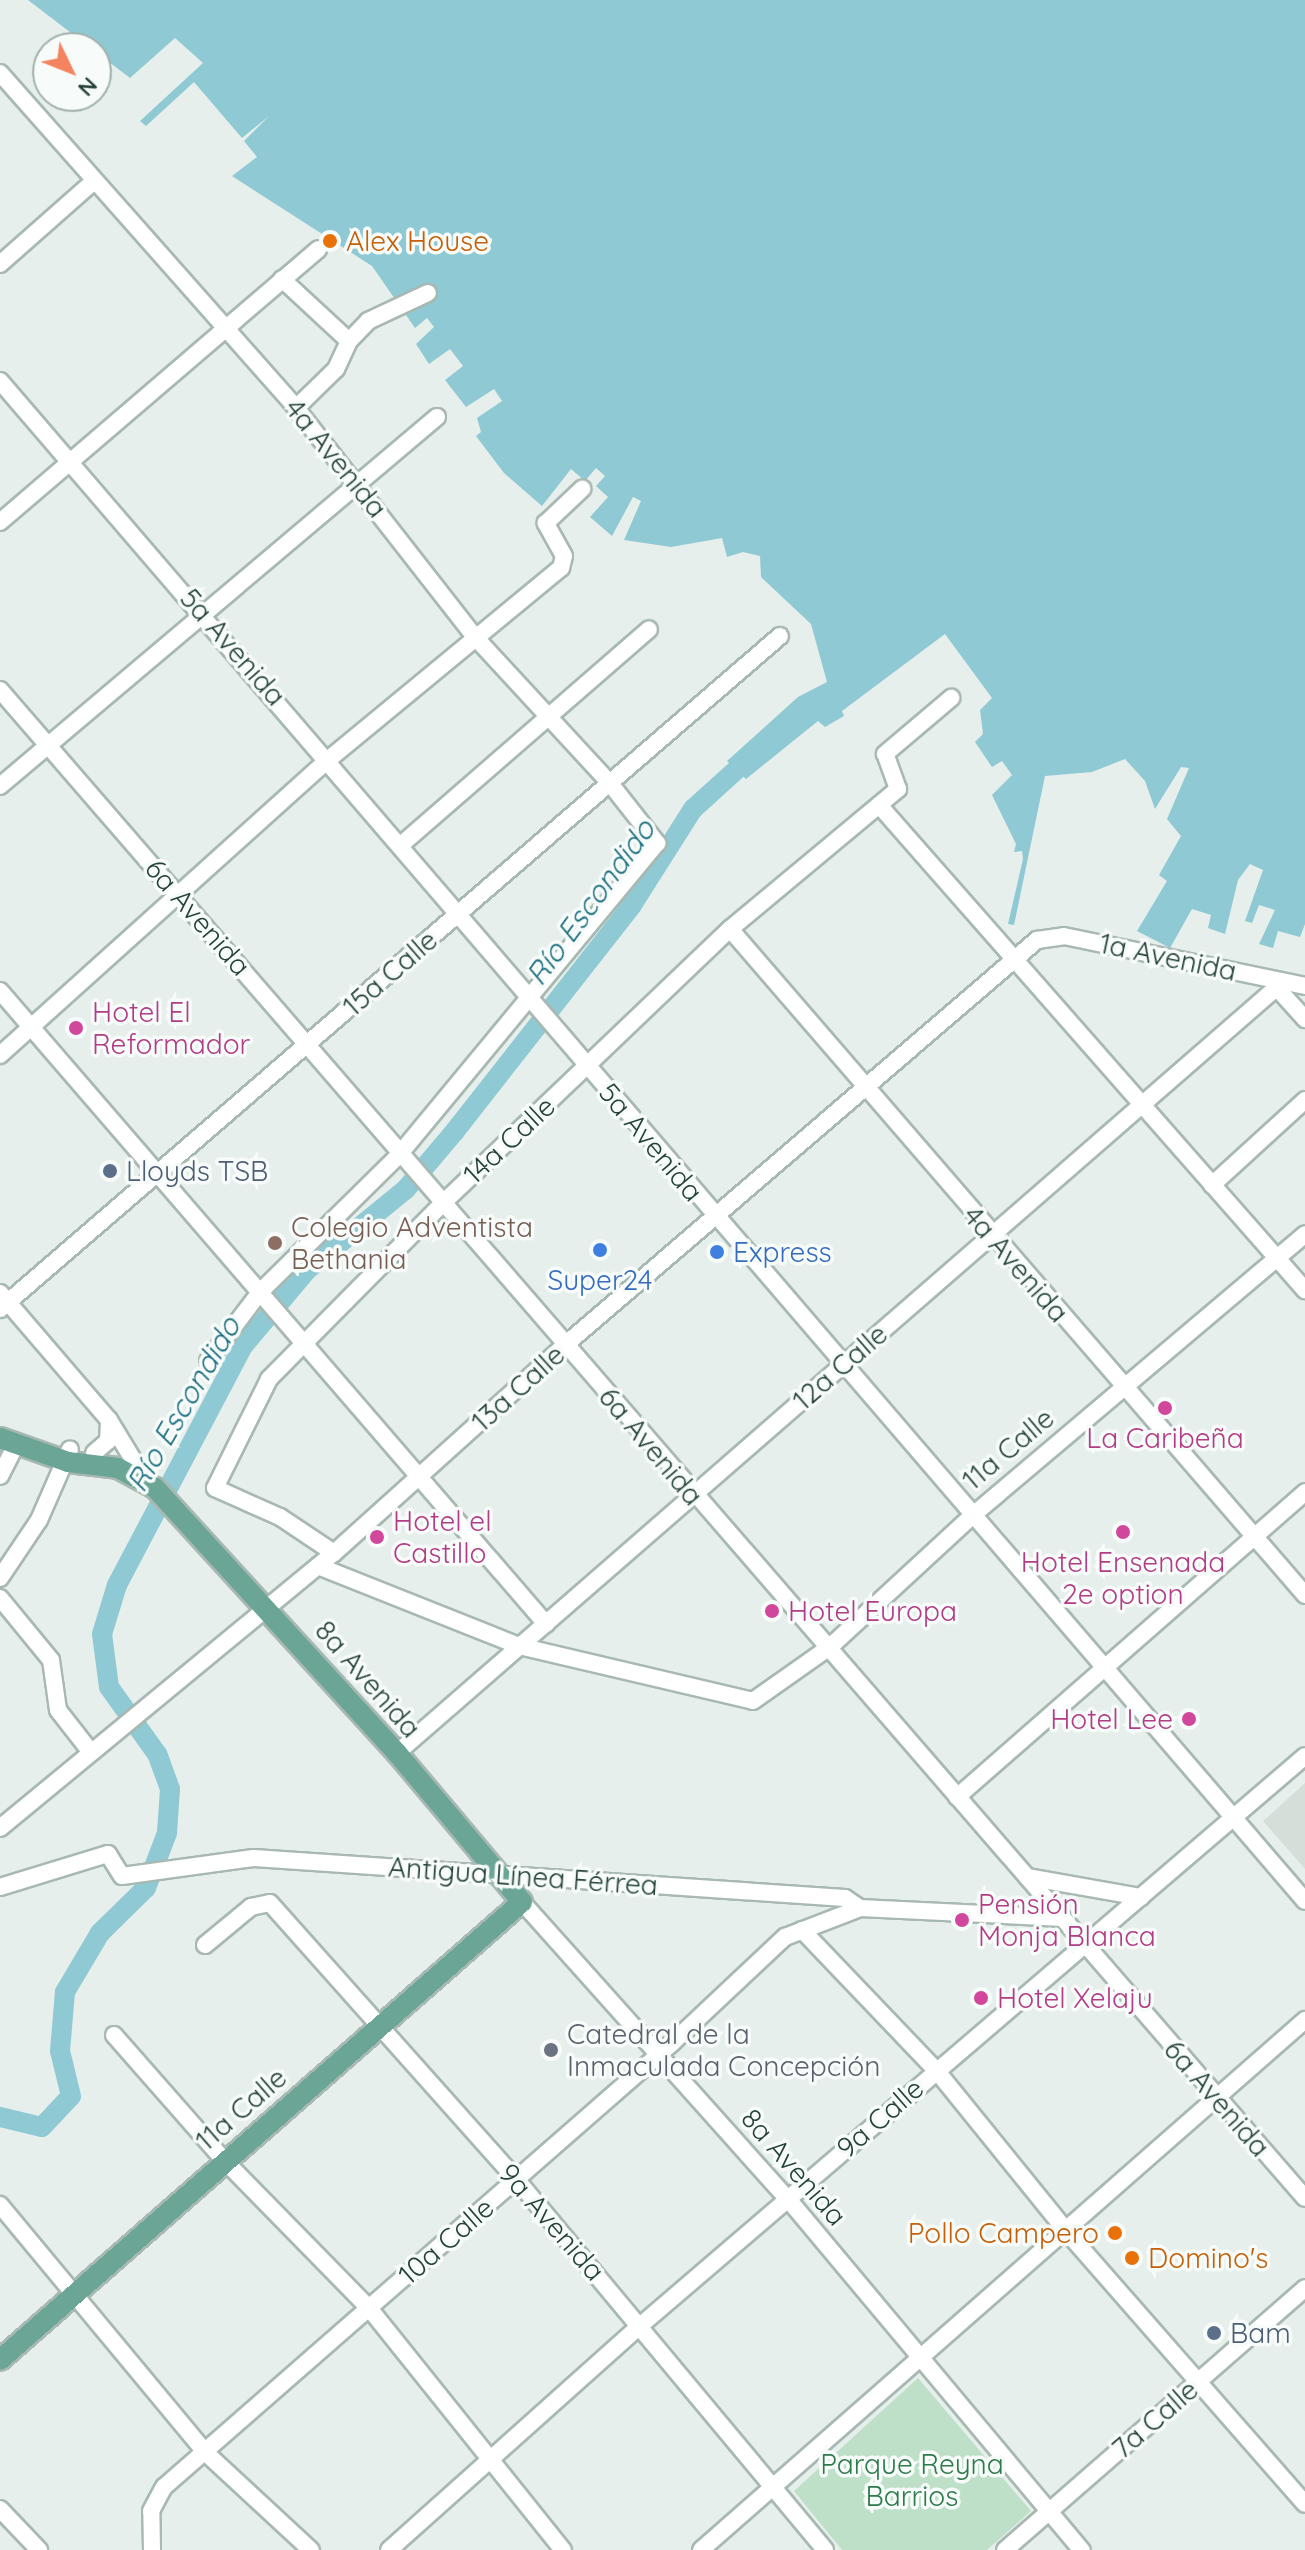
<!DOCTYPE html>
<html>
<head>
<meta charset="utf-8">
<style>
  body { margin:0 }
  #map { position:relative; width:1305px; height:2550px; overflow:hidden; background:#e6efeb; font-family:Quicksand,sans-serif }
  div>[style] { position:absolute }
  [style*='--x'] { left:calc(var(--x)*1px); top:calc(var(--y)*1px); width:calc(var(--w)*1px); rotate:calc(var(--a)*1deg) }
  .built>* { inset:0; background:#d4dfda }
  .green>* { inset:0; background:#bfe0c8 }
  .water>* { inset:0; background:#8ec9d4 }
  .river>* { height:20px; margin:-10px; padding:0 10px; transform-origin:10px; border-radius:10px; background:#8ec9d4 }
  .roads { filter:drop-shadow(2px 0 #a8b8b2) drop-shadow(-2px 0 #a8b8b2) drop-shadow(0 2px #a8b8b2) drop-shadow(0 -2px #a8b8b2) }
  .minor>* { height:16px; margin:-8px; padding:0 8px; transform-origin:8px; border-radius:8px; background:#fff }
  .major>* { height:20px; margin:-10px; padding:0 10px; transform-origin:10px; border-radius:10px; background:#6aa596 }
  .dots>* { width:22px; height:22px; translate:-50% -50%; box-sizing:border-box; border:4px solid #f7fbf9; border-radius:50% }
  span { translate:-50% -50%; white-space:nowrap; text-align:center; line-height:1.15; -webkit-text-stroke:7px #f7fbf9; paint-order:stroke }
  .food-label { font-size:28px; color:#c56008 }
  .left { translate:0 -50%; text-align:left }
  .right { translate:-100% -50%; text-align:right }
  .street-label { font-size:28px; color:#24423a }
  .hotel-label { font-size:28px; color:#b23c85 }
  .service-label { font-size:28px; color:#4e5e75 }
  .education-label { font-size:28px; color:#785e54 }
  .shop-label { font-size:28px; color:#366cbe }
  .worship-label { font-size:28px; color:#5b616d }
  .park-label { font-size:28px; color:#2d7a4b }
  .water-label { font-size:30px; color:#1c6f80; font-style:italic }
  .north { position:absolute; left:32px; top:32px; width:80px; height:80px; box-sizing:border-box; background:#f7fbf9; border:2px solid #a3b1ad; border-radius:50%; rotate:133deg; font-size:22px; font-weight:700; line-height:32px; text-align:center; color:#24423a }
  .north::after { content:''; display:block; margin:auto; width:28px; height:36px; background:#f4845f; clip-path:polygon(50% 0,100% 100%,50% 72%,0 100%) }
</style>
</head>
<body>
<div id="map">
  <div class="built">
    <div style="clip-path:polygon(1305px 1783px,1305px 1869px,1263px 1821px)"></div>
  </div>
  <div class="green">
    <div style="clip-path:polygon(918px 2378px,1031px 2511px,987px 2550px,842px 2550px,794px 2491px)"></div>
  </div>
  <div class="water">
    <div style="clip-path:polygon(28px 0,1305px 0,1305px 924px,1300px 937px,1278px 931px,1273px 948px,1259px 944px,1275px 910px,1259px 905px,1252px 923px,1245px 921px,1263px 870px,1250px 864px,1238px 880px,1225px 934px,1208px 928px,1211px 915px,1192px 909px,1170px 948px,1137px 931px,1167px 881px,1159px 875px,1181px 836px,1167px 819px,1189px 768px,1181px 767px,1155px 809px,1145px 781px,1125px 759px,1092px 772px,1045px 776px,1014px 925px,1008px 924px,1023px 859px,1022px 851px,1014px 852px,1016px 844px,992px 795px,1012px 775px,1002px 761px,992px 767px,975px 742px,983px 734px,980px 710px,992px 698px,945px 634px,842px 711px,844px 716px,825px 727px,818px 721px,746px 779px,727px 761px,798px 697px,827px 682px,811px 624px,761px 577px,760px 556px,743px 552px,727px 557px,722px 538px,671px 547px,624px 540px,641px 501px,633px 497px,612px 536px,590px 517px,608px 497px,596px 486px,605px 476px,596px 468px,585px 481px,571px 469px,542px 506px,504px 473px,476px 436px,481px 432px,477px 418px,502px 401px,494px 389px,466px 407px,445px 380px,463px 366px,450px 349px,429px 364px,416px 344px,434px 327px,427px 318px,415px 328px,372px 266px,232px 176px,257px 157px,244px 141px,269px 116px,242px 138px,194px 82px,146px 126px,140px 121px,203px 63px,175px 38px,130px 78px)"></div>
  </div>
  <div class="river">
    <div style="--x:0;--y:2117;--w:43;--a:13.4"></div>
    <div style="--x:42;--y:2127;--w:42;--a:-46.9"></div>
    <div style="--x:71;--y:2096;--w:46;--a:-103.7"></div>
    <div style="--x:60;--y:2051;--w:59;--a:-85.2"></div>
    <div style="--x:65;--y:1992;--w:69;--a:-59.3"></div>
    <div style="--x:100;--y:1933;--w:64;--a:-44.4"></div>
    <div style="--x:146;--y:1888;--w:59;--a:-69.1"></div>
    <div style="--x:167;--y:1833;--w:44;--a:-86.1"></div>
    <div style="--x:170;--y:1789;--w:37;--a:-110"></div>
    <div style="--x:157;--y:1754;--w:82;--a:-125.6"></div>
    <div style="--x:109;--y:1687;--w:53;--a:-97.5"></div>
    <div style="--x:102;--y:1634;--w:51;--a:-73"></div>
    <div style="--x:117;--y:1585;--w:270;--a:-62.2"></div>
    <div style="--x:243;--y:1346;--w:99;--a:-49.9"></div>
    <div style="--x:307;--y:1270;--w:128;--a:-39.3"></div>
    <div style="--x:406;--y:1189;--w:76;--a:-49.8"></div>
    <div style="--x:455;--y:1131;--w:287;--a:-51.9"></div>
    <div style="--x:632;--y:905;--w:114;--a:-57.6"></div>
    <div style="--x:693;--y:809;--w:58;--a:-42.2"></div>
  </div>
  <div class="roads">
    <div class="minor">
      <div style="--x:0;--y:73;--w:447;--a:48.5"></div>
      <div style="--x:296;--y:408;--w:291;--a:52"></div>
      <div style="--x:475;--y:637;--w:197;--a:47.3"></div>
      <div style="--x:609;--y:782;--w:78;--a:51.8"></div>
      <div style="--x:657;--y:843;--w:403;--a:129.6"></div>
      <div style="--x:400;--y:1154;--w:197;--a:135.4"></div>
      <div style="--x:260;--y:1292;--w:86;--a:127"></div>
      <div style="--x:0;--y:264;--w:125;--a:-41.4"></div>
      <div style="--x:282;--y:279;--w:91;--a:42.8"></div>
      <div style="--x:0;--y:381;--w:2003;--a:49.35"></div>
      <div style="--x:296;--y:408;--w:56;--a:-44.3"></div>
      <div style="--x:336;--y:369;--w:31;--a:-65"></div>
      <div style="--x:349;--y:341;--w:28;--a:-46"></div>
      <div style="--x:368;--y:321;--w:66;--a:-25"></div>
      <div style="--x:0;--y:522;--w:419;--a:-40.6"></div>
      <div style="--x:0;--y:690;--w:1994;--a:49.13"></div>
      <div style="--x:0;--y:786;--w:572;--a:-40.18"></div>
      <div style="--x:879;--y:805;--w:646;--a:48.71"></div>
      <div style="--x:402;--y:844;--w:327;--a:-41"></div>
      <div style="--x:730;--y:929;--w:880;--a:49.19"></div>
      <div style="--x:1277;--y:988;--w:42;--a:47.9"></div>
      <div style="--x:0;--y:991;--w:836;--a:49.22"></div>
      <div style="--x:0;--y:1055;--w:443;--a:-42"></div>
      <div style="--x:329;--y:759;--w:301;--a:-39.5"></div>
      <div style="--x:561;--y:568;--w:12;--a:-76"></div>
      <div style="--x:564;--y:556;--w:38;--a:-119"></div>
      <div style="--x:546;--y:523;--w:50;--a:-43.4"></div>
      <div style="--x:1212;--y:1185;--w:126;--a:-42.4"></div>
      <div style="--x:0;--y:1293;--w:167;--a:49.4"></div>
      <div style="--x:109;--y:1420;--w:54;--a:58.7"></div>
      <div style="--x:0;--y:1309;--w:1030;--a:-40.79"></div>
      <div style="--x:94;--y:1453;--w:18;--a:-41"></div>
      <div style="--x:108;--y:1441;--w:21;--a:-87"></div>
      <div style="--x:0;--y:1476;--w:35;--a:-63"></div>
      <div style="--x:334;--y:1553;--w:65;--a:-146.3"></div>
      <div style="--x:280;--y:1517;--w:71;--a:-156"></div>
      <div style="--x:215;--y:1488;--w:122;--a:-63.6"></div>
      <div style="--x:269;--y:1379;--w:247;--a:-45.3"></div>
      <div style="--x:443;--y:1203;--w:397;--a:-43.7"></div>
      <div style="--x:730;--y:929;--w:219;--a:-39.8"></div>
      <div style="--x:898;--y:789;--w:37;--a:-110"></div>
      <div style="--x:885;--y:754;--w:87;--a:-40.3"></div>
      <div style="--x:318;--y:1566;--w:216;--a:21.7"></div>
      <div style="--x:519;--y:1646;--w:240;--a:13.2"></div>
      <div style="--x:753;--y:1701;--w:95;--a:-35.2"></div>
      <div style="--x:831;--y:1646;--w:193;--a:-42.7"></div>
      <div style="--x:973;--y:1515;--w:435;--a:-40.2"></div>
      <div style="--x:0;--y:1578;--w:70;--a:-56.1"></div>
      <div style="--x:39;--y:1520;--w:77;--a:-66.4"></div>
      <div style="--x:0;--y:1598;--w:80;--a:50.6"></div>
      <div style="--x:51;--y:1660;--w:50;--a:82"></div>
      <div style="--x:58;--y:1710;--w:52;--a:52"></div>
      <div style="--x:397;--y:1753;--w:1174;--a:-41.03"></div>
      <div style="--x:957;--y:1797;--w:463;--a:-41.2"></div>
      <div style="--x:0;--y:1828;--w:433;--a:-39.5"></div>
      <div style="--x:334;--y:1553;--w:311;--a:-42"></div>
      <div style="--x:565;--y:1345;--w:622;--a:-40.63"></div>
      <div style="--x:1037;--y:940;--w:27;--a:-8"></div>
      <div style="--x:1064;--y:936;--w:246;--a:11.7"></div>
      <div style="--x:1027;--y:1877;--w:116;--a:10"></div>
      <div style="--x:0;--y:1887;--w:113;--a:-17"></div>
      <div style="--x:108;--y:1854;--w:26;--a:58"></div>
      <div style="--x:122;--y:1876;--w:133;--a:-7.8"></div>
      <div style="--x:254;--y:1858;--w:592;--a:3.87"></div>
      <div style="--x:845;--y:1898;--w:18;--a:34"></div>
      <div style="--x:860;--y:1908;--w:203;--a:2.8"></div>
      <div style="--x:522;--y:1902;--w:399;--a:48.2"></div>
      <div style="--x:788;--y:2199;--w:458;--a:50.1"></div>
      <div style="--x:802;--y:1930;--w:194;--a:46.3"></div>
      <div style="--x:936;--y:2070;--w:208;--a:51"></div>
      <div style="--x:1067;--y:2232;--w:361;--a:48.8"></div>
      <div style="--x:205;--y:1945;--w:60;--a:-39.6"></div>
      <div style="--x:251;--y:1907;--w:19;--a:-12"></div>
      <div style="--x:270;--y:1903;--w:371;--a:48.3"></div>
      <div style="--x:517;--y:2180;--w:481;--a:50.2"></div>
      <div style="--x:114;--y:2035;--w:167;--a:48.7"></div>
      <div style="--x:224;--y:2160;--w:207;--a:45.6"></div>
      <div style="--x:369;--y:2308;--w:310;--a:51.3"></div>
      <div style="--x:0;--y:2205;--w:321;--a:50.3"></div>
      <div style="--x:205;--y:2452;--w:144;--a:42.8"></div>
      <div style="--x:0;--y:2509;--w:57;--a:46.4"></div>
      <div style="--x:152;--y:2550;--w:39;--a:-91"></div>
      <div style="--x:151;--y:2511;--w:27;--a:-62"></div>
      <div style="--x:164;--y:2487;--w:675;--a:-41.15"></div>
      <div style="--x:672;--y:2043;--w:155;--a:-43.2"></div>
      <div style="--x:785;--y:1937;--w:80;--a:-21.1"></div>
      <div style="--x:389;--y:2550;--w:338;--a:-41.8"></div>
      <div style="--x:641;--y:2325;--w:874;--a:-40.59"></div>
      <div style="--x:701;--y:2550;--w:804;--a:-41.27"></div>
      <div style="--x:1005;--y:2550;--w:398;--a:-41.1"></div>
    </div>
    <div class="major">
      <div style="--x:0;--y:1438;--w:72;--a:19.4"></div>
      <div style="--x:68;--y:1462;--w:50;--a:6.8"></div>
      <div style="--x:118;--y:1468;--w:42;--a:28.4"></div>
      <div style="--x:155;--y:1488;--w:359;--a:47.6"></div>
      <div style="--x:397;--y:1753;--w:194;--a:50"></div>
      <div style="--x:522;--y:1902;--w:694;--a:138.74"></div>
    </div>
  </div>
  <div class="dots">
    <div style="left:330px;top:241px;background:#e8710a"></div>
    <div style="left:76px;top:1028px;background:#d1479c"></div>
    <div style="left:110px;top:1171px;background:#5c6f8a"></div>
    <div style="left:275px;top:1243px;background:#8d6e63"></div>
    <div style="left:600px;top:1250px;background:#3f7fe0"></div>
    <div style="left:717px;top:1252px;background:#3f7fe0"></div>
    <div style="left:1165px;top:1408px;background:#d1479c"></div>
    <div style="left:1123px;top:1532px;background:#d1479c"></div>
    <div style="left:377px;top:1537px;background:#d1479c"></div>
    <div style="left:772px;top:1611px;background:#d1479c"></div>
    <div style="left:1189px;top:1719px;background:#d1479c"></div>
    <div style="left:962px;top:1920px;background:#d1479c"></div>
    <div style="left:981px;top:1998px;background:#d1479c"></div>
    <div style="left:551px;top:2050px;background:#6b7280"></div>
    <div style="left:1115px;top:2233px;background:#e8710a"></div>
    <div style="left:1132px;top:2258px;background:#e8710a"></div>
    <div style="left:1214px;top:2333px;background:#5c6f8a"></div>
  </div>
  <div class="food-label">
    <span class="left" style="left:346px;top:241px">Alex House</span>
    <span class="right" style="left:1099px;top:2233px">Pollo Campero</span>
    <span class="left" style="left:1148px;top:2258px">Domino's</span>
  </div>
  <div class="street-label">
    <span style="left:336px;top:458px;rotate:51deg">4a Avenida</span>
    <span style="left:233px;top:647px;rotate:49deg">5a Avenida</span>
    <span style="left:198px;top:917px;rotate:49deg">6a Avenida</span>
    <span style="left:1168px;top:957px;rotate:12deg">1a Avenida</span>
    <span style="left:390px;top:973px;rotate:-41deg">15a Calle</span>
    <span style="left:509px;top:1140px;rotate:-43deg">14a Calle</span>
    <span style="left:651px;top:1142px;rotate:50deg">5a Avenida</span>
    <span style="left:1016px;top:1264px;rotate:49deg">4a Avenida</span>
    <span style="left:840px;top:1367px;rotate:-41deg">12a Calle</span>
    <span style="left:518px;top:1388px;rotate:-42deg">13a Calle</span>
    <span style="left:651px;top:1446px;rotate:50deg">6a Avenida</span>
    <span style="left:1008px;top:1449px;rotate:-40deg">11a Calle</span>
    <span style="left:368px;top:1679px;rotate:49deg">8a Avenida</span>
    <span style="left:523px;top:1876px;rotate:4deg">Antigua Línea Férrea</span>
    <span style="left:1217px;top:2098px;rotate:49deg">6a Avenida</span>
    <span style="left:241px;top:2109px;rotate:-41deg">11a Calle</span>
    <span style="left:880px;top:2118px;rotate:-41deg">9a Calle</span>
    <span style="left:794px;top:2167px;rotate:49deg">8a Avenida</span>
    <span style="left:552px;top:2222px;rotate:49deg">9a Avenida</span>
    <span style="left:446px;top:2241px;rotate:-41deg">10a Calle</span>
    <span style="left:1155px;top:2419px;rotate:-41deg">7a Calle</span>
  </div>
  <div class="hotel-label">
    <span class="left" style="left:92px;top:1028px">Hotel El<br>Reformador</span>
    <span style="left:1165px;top:1438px">La Caribeña</span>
    <span class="left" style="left:393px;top:1537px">Hotel el<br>Castillo</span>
    <span style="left:1123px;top:1578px">Hotel Ensenada<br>2e option</span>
    <span class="left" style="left:788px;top:1611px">Hotel Europa</span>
    <span class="right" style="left:1173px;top:1719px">Hotel Lee</span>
    <span class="left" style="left:978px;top:1920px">Pensión<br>Monja Blanca</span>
    <span class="left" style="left:997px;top:1998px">Hotel Xelaju</span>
  </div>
  <div class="service-label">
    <span class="left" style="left:126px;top:1171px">Lloyds TSB</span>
    <span class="left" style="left:1230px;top:2333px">Bam</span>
  </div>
  <div class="education-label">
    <span class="left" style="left:291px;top:1243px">Colegio Adventista<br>Bethania</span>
  </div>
  <div class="shop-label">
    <span class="left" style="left:733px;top:1252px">Express</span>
    <span style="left:600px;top:1280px">Super24</span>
  </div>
  <div class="worship-label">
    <span class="left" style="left:567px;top:2050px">Catedral de la<br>Inmaculada Concepción</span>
  </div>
  <div class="park-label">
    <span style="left:912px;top:2480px">Parque Reyna<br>Barrios</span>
  </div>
  <div class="water-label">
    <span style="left:590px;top:902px;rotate:-54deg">Río Escondido</span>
    <span style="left:183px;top:1404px;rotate:-60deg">Río Escondido</span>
  </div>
  <div class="north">N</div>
</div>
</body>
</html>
